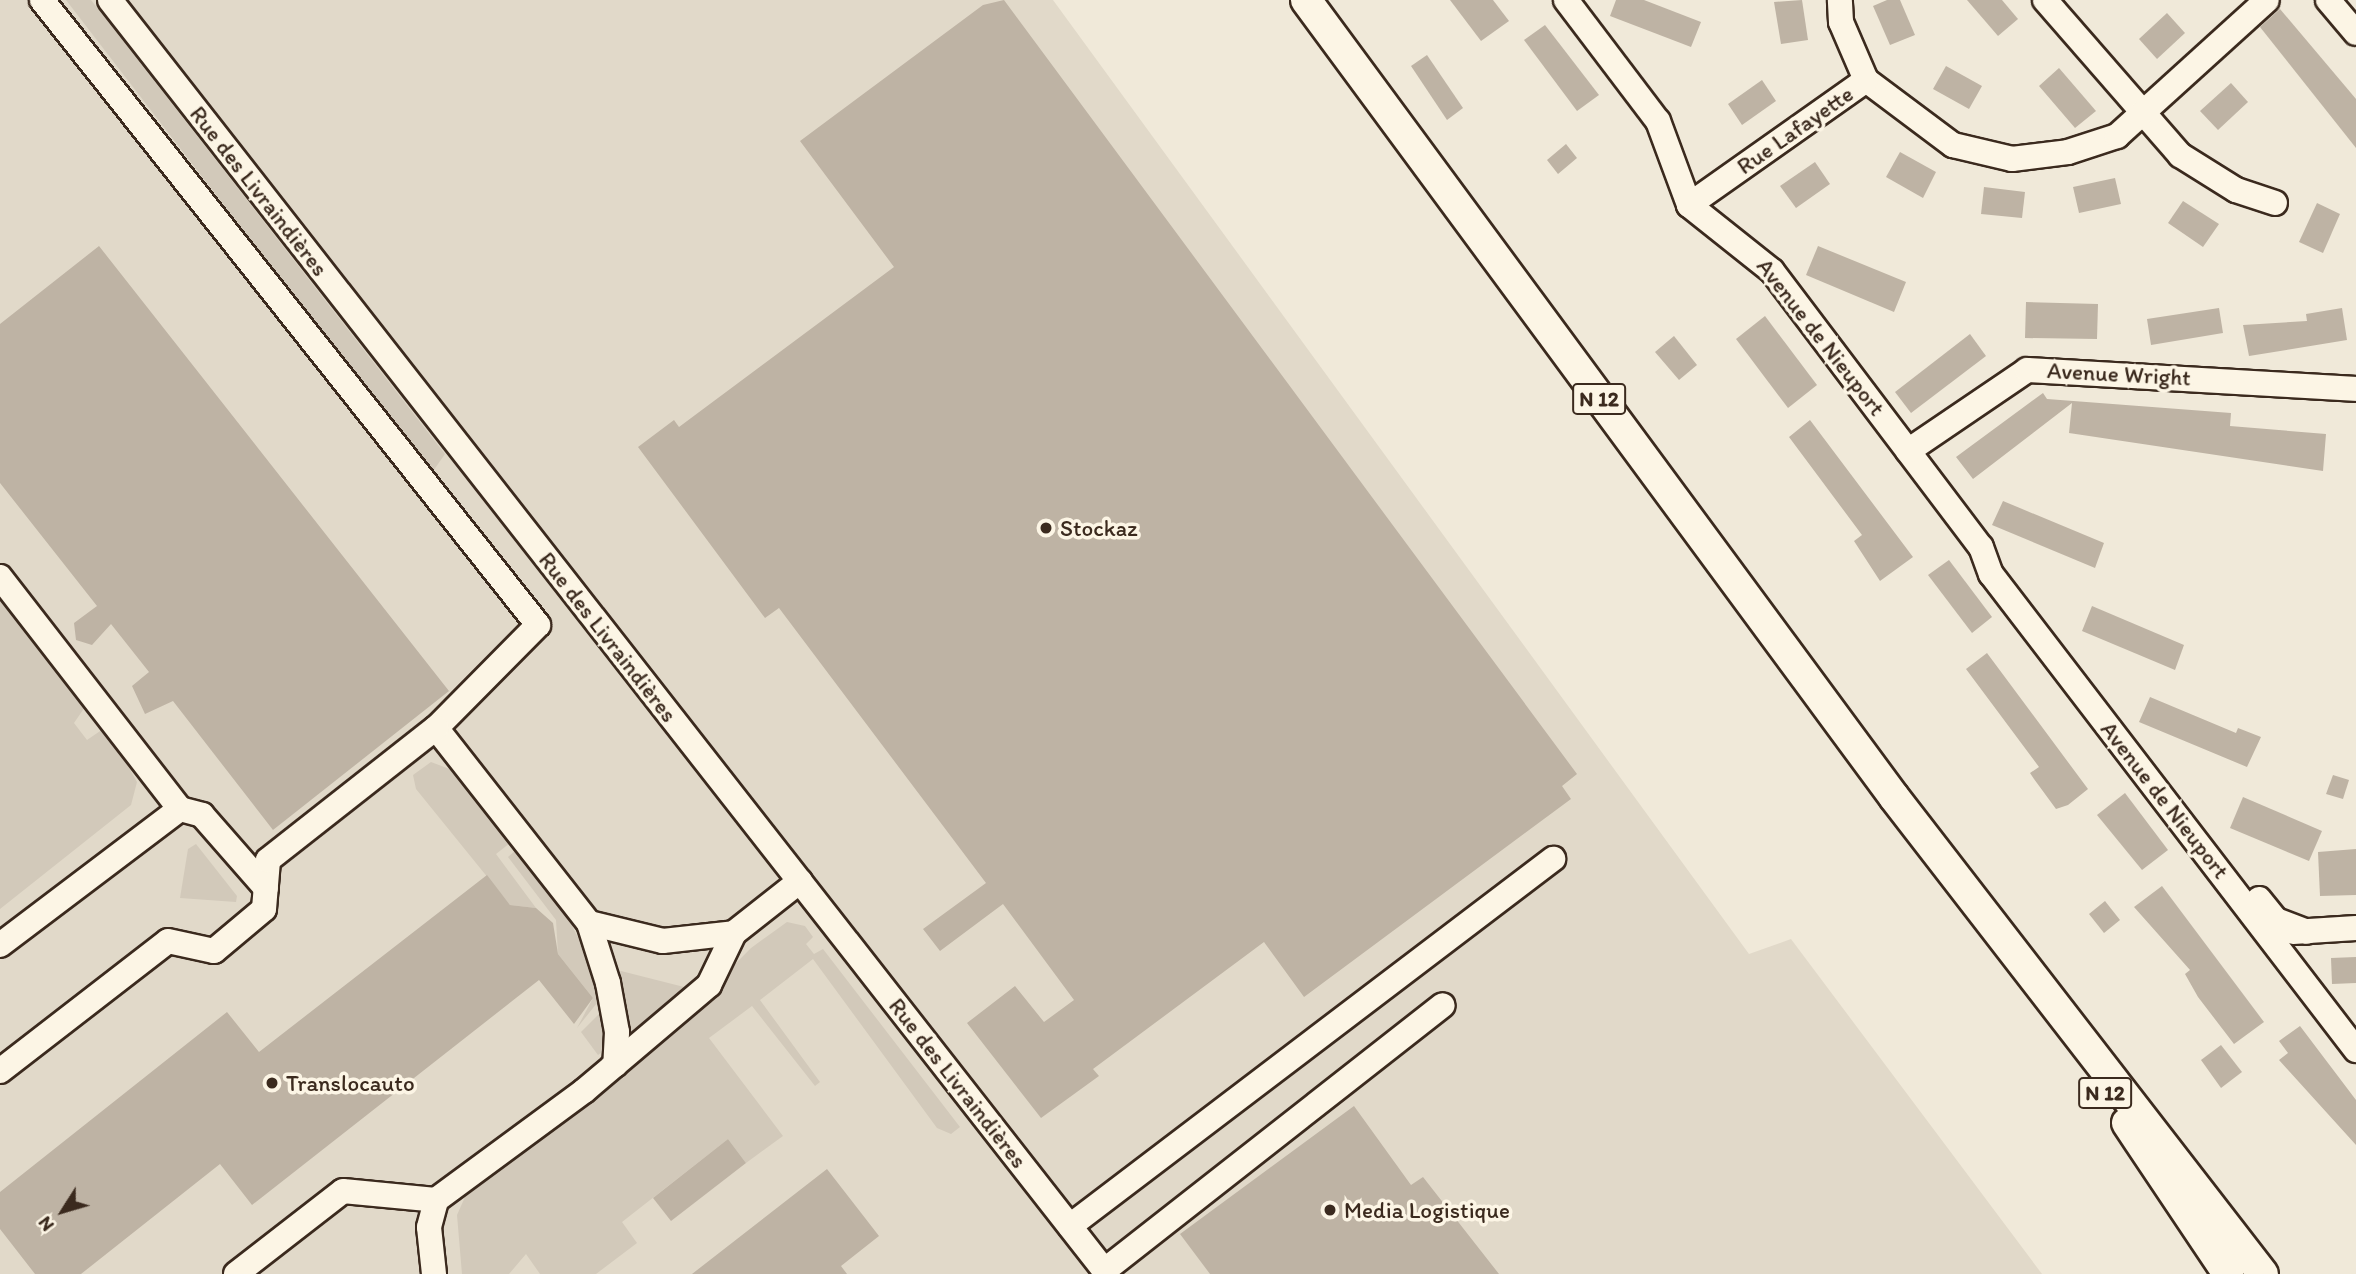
<!DOCTYPE html>
<html>
<head>
<meta charset="utf-8">
<style>
  body { margin:0 }
  #map { position:relative; width:2356px; height:1274px; overflow:hidden; background:#f0e9d9; font-family:Itim,sans-serif }
  div>[style] { position:absolute }
  [style*='--x'] { left:calc(var(--x)*1px); top:calc(var(--y)*1px); width:calc(var(--w)*1px); rotate:calc(var(--a)*1deg) }
  .built>* { inset:0; background:#e1d9c9 }
  .green>* { inset:0; background:#d2c9ba }
  .building>* { inset:0; background:#beb3a4 }
  .roads { filter:drop-shadow(2px 0 #3b2a1e) drop-shadow(-2px 0 #3b2a1e) drop-shadow(0 2px #3b2a1e) drop-shadow(0 -2px #3b2a1e) }
  .minor>* { height:24px; margin:-12px; padding:0 12px; transform-origin:12px; border-radius:12px; background:#fcf5e5 }
  .major>* { height:30px; margin:-15px; padding:0 15px; transform-origin:15px; border-radius:15px; background:#fcf5e5 }
  .dots>* { width:19px; height:19px; translate:-50% -50%; box-sizing:border-box; border:4px solid #fcf5e5; border-radius:50% }
  span { translate:-50% -50%; white-space:nowrap; text-align:center; line-height:1.15; -webkit-text-stroke:7px #fcf5e5; paint-order:stroke }
  .shield-label span { padding:2px 5px; background:#fcf5e5; border:2px solid; border-radius:5px; -webkit-text-stroke-width:0 }
  .shield-label { font-size:21px; color:#3b2a1e; font-weight:700 }
  .street-label { font-size:23px; color:#3b2a1e }
  .poi-label { font-size:23px; color:#3b2a1e }
  .left { translate:0 -50%; text-align:left }
  .north { position:absolute; left:28px; top:1176px; width:70px; height:70px; -webkit-text-stroke:5px #fcf5e5; paint-order:stroke; rotate:233deg; font-size:19px; font-weight:700; line-height:28px; text-align:center; color:#3b2a1e }
  .north::after { content:''; display:block; margin:auto; width:24px; height:32px; background:#3b2a1e; clip-path:polygon(50% 0,100% 100%,50% 72%,0 100%) }
</style>
</head>
<body>
<div id="map">
  <div class="built">
    <div style="clip-path:polygon(0 0,1053px 0,1749px 954px,1791px 939px,2042px 1274px,0 1274px)"></div>
  </div>
  <div class="green">
    <div style="clip-path:polygon(66px 0,91px 0,445px 454px,431px 474px)"></div>
    <div style="clip-path:polygon(0 594px,87px 704px,74px 723px,87px 740px,106px 727px,137px 782px,131px 805px,0 909px)"></div>
    <div style="clip-path:polygon(431px 762px,452px 770px,510px 843px,496px 854px,536px 908px,510px 905px,416px 789px,413px 775px)"></div>
    <div style="clip-path:polygon(196px 844px,237px 896px,236px 902px,180px 898px,188px 849px)"></div>
    <div style="clip-path:polygon(516px 850px,569px 920px,591px 963px,597px 1003px,577px 1028px,593px 998px,558px 954px,556px 920px,508px 857px)"></div>
    <div style="clip-path:polygon(787px 922px,805px 926px,813px 937px,806px 944px,814px 954px,823px 949px,960px 1127px,951px 1134px,937px 1128px,813px 959px,760px 1000px,820px 1082px,815px 1086px,752px 1006px,709px 1038px,783px 1136px,746px 1163px,728px 1139px,622px 1222px,637px 1243px,596px 1274px,540px 1274px,526px 1254px,509px 1274px,462px 1274px,457px 1215px,465px 1197px,645px 1055px,751px 948px)"></div>
    <div style="clip-path:polygon(621px 971px,688px 988px,629px 1041px,617px 974px)"></div>
    <div style="clip-path:polygon(604px 1009px,609px 1047px,598px 1055px,581px 1032px)"></div>
  </div>
  <div class="building">
    <div style="clip-path:polygon(1004px 0,1577px 774px,1562px 786px,1571px 799px,1304px 997px,1264px 942px,1093px 1069px,1099px 1076px,1041px 1118px,967px 1023px,1015px 986px,1044px 1022px,1074px 1000px,1003px 904px,940px 951px,923px 929px,986px 883px,779px 608px,765px 618px,638px 447px,674px 420px,679px 427px,894px 267px,800px 141px,983px 5px)"></div>
    <div style="clip-path:polygon(1450px 0,1493px 0,1509px 21px,1481px 41px)"></div>
    <div style="clip-path:polygon(1616px 0,1644px 0,1701px 22px,1691px 47px,1610px 16px)"></div>
    <div style="clip-path:polygon(1802px 0,1808px 40px,1781px 44px,1774px 2px)"></div>
    <div style="clip-path:polygon(1887px 0,1900px 0,1915px 35px,1890px 45px,1873px 6px)"></div>
    <div style="clip-path:polygon(1967px 0,2002px 0,2018px 19px,1998px 36px)"></div>
    <div style="clip-path:polygon(2280px 9px,2356px 99px,2356px 148px,2260px 27px)"></div>
    <div style="clip-path:polygon(2167px 13px,2185px 33px,2157px 59px,2139px 39px)"></div>
    <div style="clip-path:polygon(1545px 25px,1599px 95px,1577px 111px,1524px 40px)"></div>
    <div style="clip-path:polygon(1427px 55px,1463px 108px,1447px 120px,1411px 66px)"></div>
    <div style="clip-path:polygon(1946px 66px,1982px 86px,1969px 109px,1933px 89px)"></div>
    <div style="clip-path:polygon(2059px 68px,2096px 111px,2075px 128px,2039px 86px)"></div>
    <div style="clip-path:polygon(1762px 80px,1776px 101px,1742px 125px,1728px 104px)"></div>
    <div style="clip-path:polygon(2231px 83px,2248px 102px,2218px 130px,2200px 111px)"></div>
    <div style="clip-path:polygon(1566px 144px,1577px 158px,1558px 174px,1547px 160px)"></div>
    <div style="clip-path:polygon(1900px 152px,1936px 172px,1923px 198px,1886px 177px)"></div>
    <div style="clip-path:polygon(1815px 162px,1830px 184px,1796px 208px,1780px 186px)"></div>
    <div style="clip-path:polygon(2115px 178px,2121px 204px,2079px 213px,2073px 187px)"></div>
    <div style="clip-path:polygon(1984px 187px,2025px 192px,2022px 218px,1981px 214px)"></div>
    <div style="clip-path:polygon(2183px 201px,2219px 224px,2203px 247px,2168px 223px)"></div>
    <div style="clip-path:polygon(2317px 203px,2340px 214px,2323px 253px,2299px 242px)"></div>
    <div style="clip-path:polygon(99px 246px,449px 691px,273px 830px,173px 701px,145px 714px,132px 686px,149px 672px,111px 624px,92px 645px,76px 640px,74px 623px,97px 606px,0 483px,0 324px)"></div>
    <div style="clip-path:polygon(1818px 246px,1906px 282px,1894px 312px,1806px 275px)"></div>
    <div style="clip-path:polygon(2026px 302px,2098px 304px,2097px 339px,2025px 338px)"></div>
    <div style="clip-path:polygon(2219px 308px,2223px 333px,2151px 345px,2147px 319px)"></div>
    <div style="clip-path:polygon(2342px 308px,2347px 340px,2249px 356px,2243px 325px,2307px 321px,2306px 314px)"></div>
    <div style="clip-path:polygon(1765px 316px,1817px 385px,1788px 408px,1736px 339px)"></div>
    <div style="clip-path:polygon(1970px 334px,1986px 356px,1911px 413px,1895px 392px)"></div>
    <div style="clip-path:polygon(1674px 336px,1697px 365px,1679px 380px,1655px 352px)"></div>
    <div style="clip-path:polygon(2043px 393px,2047px 399px,2231px 413px,2230px 426px,2326px 434px,2323px 471px,2069px 433px,2072px 403px,1973px 479px,1956px 457px)"></div>
    <div style="clip-path:polygon(1810px 420px,1913px 557px,1880px 581px,1854px 541px,1862px 535px,1789px 437px)"></div>
    <div style="clip-path:polygon(2003px 501px,2104px 543px,2095px 568px,1992px 525px)"></div>
    <div style="clip-path:polygon(1949px 560px,1992px 617px,1972px 633px,1928px 575px)"></div>
    <div style="clip-path:polygon(2092px 606px,2184px 645px,2175px 670px,2082px 631px)"></div>
    <div style="clip-path:polygon(1987px 653px,2088px 789px,2068px 805px,2056px 809px,2034px 779px,2030px 773px,2039px 767px,1966px 669px)"></div>
    <div style="clip-path:polygon(2150px 697px,2236px 733px,2238px 728px,2261px 737px,2247px 767px,2139px 722px)"></div>
    <div style="clip-path:polygon(2333px 775px,2349px 780px,2343px 799px,2326px 794px)"></div>
    <div style="clip-path:polygon(2125px 793px,2168px 850px,2142px 870px,2097px 815px)"></div>
    <div style="clip-path:polygon(2243px 797px,2322px 831px,2309px 861px,2230px 828px)"></div>
    <div style="clip-path:polygon(2356px 849px,2356px 895px,2320px 896px,2318px 852px)"></div>
    <div style="clip-path:polygon(487px 875px,510px 905px,536px 908px,553px 923px,558px 954px,593px 998px,574px 1024px,539px 980px,252px 1205px,220px 1164px,81px 1274px,35px 1274px,0 1229px,0 1192px,227px 1012px,259px 1052px)"></div>
    <div style="clip-path:polygon(2162px 886px,2264px 1022px,2234px 1044px,2198px 997px,2185px 974px,2190px 970px,2134px 907px)"></div>
    <div style="clip-path:polygon(2105px 901px,2120px 920px,2104px 933px,2089px 914px)"></div>
    <div style="clip-path:polygon(2356px 957px,2356px 983px,2332px 984px,2331px 958px)"></div>
    <div style="clip-path:polygon(2300px 1026px,2356px 1100px,2356px 1145px,2279px 1060px,2288px 1053px,2279px 1041px)"></div>
    <div style="clip-path:polygon(2221px 1045px,2242px 1072px,2221px 1088px,2201px 1060px)"></div>
    <div style="clip-path:polygon(1354px 1106px,1411px 1185px,1423px 1177px,1499px 1274px,1210px 1274px,1180px 1234px)"></div>
    <div style="clip-path:polygon(728px 1139px,746px 1163px,671px 1221px,653px 1198px)"></div>
    <div style="clip-path:polygon(827px 1169px,879px 1236px,841px 1266px,847px 1274px,692px 1274px)"></div>
  </div>
  <div class="roads">
    <div class="minor">
      <div style="--x:42;--y:0;--w:798;--a:51.56"></div>
      <div style="--x:538;--y:625;--w:145;--a:134.7"></div>
      <div style="--x:436;--y:728;--w:248;--a:51.9"></div>
      <div style="--x:589;--y:923;--w:76;--a:13.7"></div>
      <div style="--x:663;--y:941;--w:71;--a:-6.4"></div>
      <div style="--x:110;--y:0;--w:1618;--a:51.95"></div>
      <div style="--x:1566;--y:0;--w:152;--a:52.8"></div>
      <div style="--x:1658;--y:121;--w:90;--a:69.7"></div>
      <div style="--x:1689;--y:205;--w:106;--a:38.5"></div>
      <div style="--x:1772;--y:271;--w:346;--a:52.9"></div>
      <div style="--x:1981;--y:547;--w:29;--a:70"></div>
      <div style="--x:1991;--y:574;--w:600;--a:52.52"></div>
      <div style="--x:2045;--y:0;--w:206;--a:48.9"></div>
      <div style="--x:2180;--y:155;--w:66;--a:32"></div>
      <div style="--x:2236;--y:190;--w:41;--a:18.4"></div>
      <div style="--x:2328;--y:0;--w:43;--a:49.7"></div>
      <div style="--x:1866;--y:80;--w:109;--a:36.8"></div>
      <div style="--x:1953;--y:145;--w:61;--a:13.3"></div>
      <div style="--x:2012;--y:159;--w:56;--a:-7.1"></div>
      <div style="--x:2068;--y:152;--w:52;--a:-18.1"></div>
      <div style="--x:2117;--y:136;--w:202;--a:-42.2"></div>
      <div style="--x:1689;--y:205;--w:217;--a:-35.2"></div>
      <div style="--x:1866;--y:80;--w:63;--a:-113.3"></div>
      <div style="--x:1841;--y:22;--w:22;--a:-93"></div>
      <div style="--x:1908;--y:451;--w:144;--a:-34.2"></div>
      <div style="--x:2027;--y:370;--w:330;--a:3.3"></div>
      <div style="--x:0;--y:577;--w:294;--a:52.2"></div>
      <div style="--x:2259;--y:899;--w:27;--a:51"></div>
      <div style="--x:2276;--y:920;--w:33;--a:21"></div>
      <div style="--x:589;--y:923;--w:63;--a:72.4"></div>
      <div style="--x:608;--y:983;--w:50;--a:79.6"></div>
      <div style="--x:617;--y:1032;--w:33;--a:93"></div>
      <div style="--x:2293;--y:932;--w:63;--a:-3.6"></div>
      <div style="--x:0;--y:945;--w:226;--a:-37.1"></div>
      <div style="--x:180;--y:809;--w:23;--a:15"></div>
      <div style="--x:202;--y:815;--w:97;--a:48.8"></div>
      <div style="--x:0;--y:1071;--w:212;--a:-37.7"></div>
      <div style="--x:168;--y:941;--w:47;--a:12.3"></div>
      <div style="--x:214;--y:951;--w:65;--a:-40"></div>
      <div style="--x:264;--y:909;--w:49;--a:-85.3"></div>
      <div style="--x:268;--y:860;--w:214;--a:-38.2"></div>
      <div style="--x:1070;--y:1226;--w:607;--a:-37.23"></div>
      <div style="--x:1105;--y:1270;--w:429;--a:-38.1"></div>
      <div style="--x:236;--y:1274;--w:135;--a:-37.8"></div>
      <div style="--x:343;--y:1191;--w:93;--a:5.5"></div>
      <div style="--x:436;--y:1200;--w:184;--a:-36.4"></div>
      <div style="--x:584;--y:1091;--w:164;--a:-40.3"></div>
      <div style="--x:709;--y:985;--w:58;--a:-64.3"></div>
      <div style="--x:734;--y:933;--w:84;--a:-38.2"></div>
      <div style="--x:434;--y:1274;--w:47;--a:-96.1"></div>
      <div style="--x:429;--y:1227;--w:28;--a:-75"></div>
    </div>
    <div class="major">
      <div style="--x:1306;--y:0;--w:990;--a:53.58"></div>
      <div style="--x:1894;--y:797;--w:603;--a:52.28"></div>
      <div style="--x:2127;--y:1123;--w:182;--a:56.2"></div>
    </div>
  </div>
  <div class="dots">
    <div style="left:1046px;top:528px;background:#3b2a1e"></div>
    <div style="left:272px;top:1083px;background:#3b2a1e"></div>
    <div style="left:1330px;top:1210px;background:#3b2a1e"></div>
  </div>
  <div class="shield-label">
    <span style="left:1599px;top:399px">N 12</span>
    <span style="left:2105px;top:1093px">N 12</span>
  </div>
  <div class="street-label">
    <span style="left:1795px;top:130px;rotate:-35deg">Rue Lafayette</span>
    <span style="left:259px;top:191px;rotate:52deg">Rue des Livraindières</span>
    <span style="left:1821px;top:337px;rotate:52deg">Avenue de Nieuport</span>
    <span style="left:2119px;top:374px;rotate:3deg">Avenue Wright</span>
    <span style="left:608px;top:637px;rotate:52deg">Rue des Livraindières</span>
    <span style="left:2165px;top:800px;rotate:52deg">Avenue de Nieuport</span>
    <span style="left:958px;top:1083px;rotate:52deg">Rue des Livraindières</span>
  </div>
  <div class="poi-label">
    <span class="left" style="left:1060px;top:528px">Stockaz</span>
    <span class="left" style="left:286px;top:1083px">Translocauto</span>
    <span class="left" style="left:1344px;top:1210px">Media Logistique</span>
  </div>
  <div class="north">N</div>
</div>
</body>
</html>
